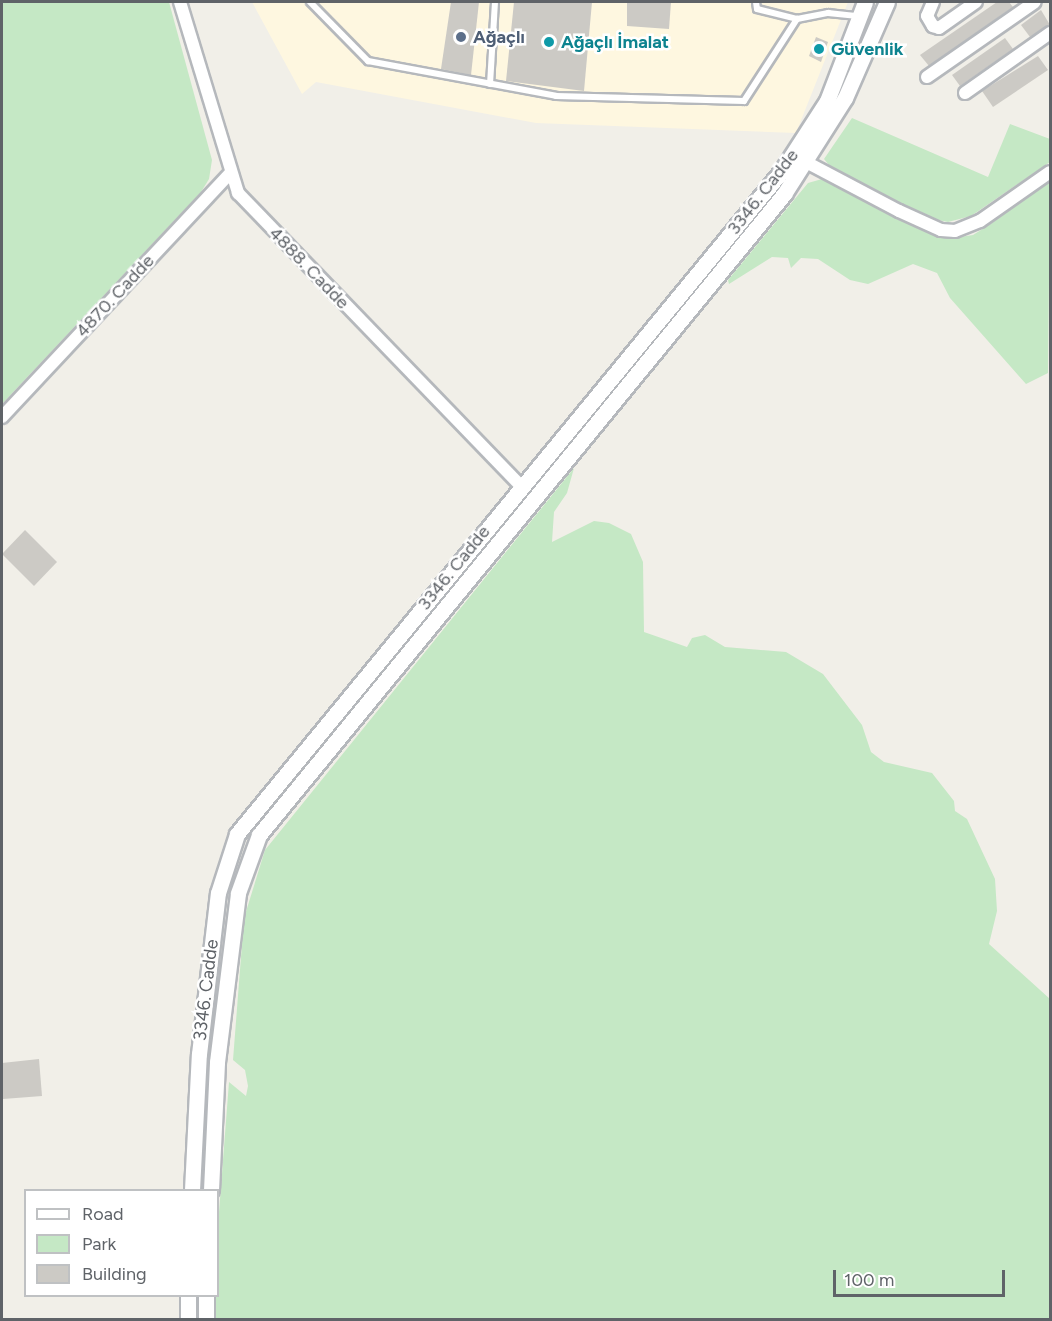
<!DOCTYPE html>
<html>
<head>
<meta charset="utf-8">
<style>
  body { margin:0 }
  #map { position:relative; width:1052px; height:1321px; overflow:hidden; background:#f1efe8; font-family:Figtree,sans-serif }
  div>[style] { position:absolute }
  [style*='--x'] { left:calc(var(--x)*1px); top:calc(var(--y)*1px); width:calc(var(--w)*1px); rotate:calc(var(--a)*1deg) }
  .commercial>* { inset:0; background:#fef7e0 }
  .green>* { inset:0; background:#c5e8c5 }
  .building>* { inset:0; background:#cccac5 }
  .roads { filter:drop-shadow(2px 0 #b5b8bc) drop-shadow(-2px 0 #b5b8bc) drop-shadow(0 2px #b5b8bc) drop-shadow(0 -2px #b5b8bc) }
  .service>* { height:6px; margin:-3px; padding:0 3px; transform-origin:3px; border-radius:3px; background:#fff }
  .minor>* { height:12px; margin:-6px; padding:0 6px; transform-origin:6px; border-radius:6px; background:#fff }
  .tertiary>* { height:15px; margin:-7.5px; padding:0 7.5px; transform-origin:7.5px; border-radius:7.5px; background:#fff }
  .dots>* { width:16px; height:16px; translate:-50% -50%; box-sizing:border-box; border:3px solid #fff; border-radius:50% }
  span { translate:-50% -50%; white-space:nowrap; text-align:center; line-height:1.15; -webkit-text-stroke:5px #fff; paint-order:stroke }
  .service-label { font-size:18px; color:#4e5e75; font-weight:700 }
  .left { translate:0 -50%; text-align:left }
  .culture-label { font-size:18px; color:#0d838f; font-weight:700 }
  .street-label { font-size:18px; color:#5f6368 }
  .frame { position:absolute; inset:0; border:3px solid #5f6368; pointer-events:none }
  .legend { position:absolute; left:24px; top:1189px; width:195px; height:108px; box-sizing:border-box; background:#fff; border:2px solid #bfc1c3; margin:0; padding:8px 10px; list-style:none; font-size:18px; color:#5f6368 }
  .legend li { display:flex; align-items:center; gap:12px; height:30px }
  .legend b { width:30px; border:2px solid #bfc1c3 }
  .scale { position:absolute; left:833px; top:1270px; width:172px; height:27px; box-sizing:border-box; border:3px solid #5f6368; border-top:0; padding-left:8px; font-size:18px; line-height:21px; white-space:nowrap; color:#5f6368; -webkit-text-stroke:4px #fff; paint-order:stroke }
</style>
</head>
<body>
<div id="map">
  <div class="commercial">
    <div style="clip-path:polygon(252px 2px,848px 2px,796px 133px,536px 123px,316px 82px,302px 94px)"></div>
  </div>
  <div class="green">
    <div style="clip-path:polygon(2px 2px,169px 2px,212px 160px,209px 179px,201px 192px,2px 404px)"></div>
    <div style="clip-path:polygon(852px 118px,988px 177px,1010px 124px,1050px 139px,1050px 162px,971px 216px,948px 222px,933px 219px,833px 170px,824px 159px)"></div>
    <div style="clip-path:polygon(822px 179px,934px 233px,953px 238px,973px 235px,992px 223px,1050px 181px,1048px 373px,1026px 384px,950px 298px,937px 273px,913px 264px,868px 284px,850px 280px,818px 259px,801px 258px,791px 268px,788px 258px,772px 257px,729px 284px,728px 280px,808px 183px)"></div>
    <div style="clip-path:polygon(574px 468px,567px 493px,554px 512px,552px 542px,594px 521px,609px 523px,631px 534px,643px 562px,644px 632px,687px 647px,692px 638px,705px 635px,725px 647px,786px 652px,823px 674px,862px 725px,871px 752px,884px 762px,932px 773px,954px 801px,955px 811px,967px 819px,995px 879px,997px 911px,989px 944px,1050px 999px,1050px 1319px,211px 1320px,212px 1296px,218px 1296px,218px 1225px,229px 1082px,246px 1096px,248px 1086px,245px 1070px,233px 1060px,244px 918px,265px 850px)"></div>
  </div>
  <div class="building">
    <div style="clip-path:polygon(451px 2px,479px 2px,471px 75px,441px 69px)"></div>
    <div style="clip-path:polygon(514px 2px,592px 2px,584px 91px,506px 81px)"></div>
    <div style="clip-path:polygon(627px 2px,671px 2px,669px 29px,627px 26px)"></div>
    <div style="clip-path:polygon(997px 2px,1009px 2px,1013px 7px,929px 66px,920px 55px)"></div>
    <div style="clip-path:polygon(1041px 10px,1050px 25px,1030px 37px,1021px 25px)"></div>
    <div style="clip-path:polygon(816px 37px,828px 42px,821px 62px,809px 56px)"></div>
    <div style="clip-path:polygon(1005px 38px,1013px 49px,960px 86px,952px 75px)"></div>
    <div style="clip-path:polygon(1038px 56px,1048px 70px,993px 107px,982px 91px)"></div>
    <div style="clip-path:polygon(25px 530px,57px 562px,34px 586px,2px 554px)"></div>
    <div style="clip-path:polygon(39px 1059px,42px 1096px,3px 1099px,2px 1063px)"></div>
  </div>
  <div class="roads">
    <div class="service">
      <div style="--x:310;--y:2;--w:83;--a:45.5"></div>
      <div style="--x:368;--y:61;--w:191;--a:10.5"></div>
      <div style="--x:556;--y:96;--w:188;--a:1.5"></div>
      <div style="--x:744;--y:101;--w:98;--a:-57.1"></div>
      <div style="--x:797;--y:19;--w:32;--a:-11"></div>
      <div style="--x:828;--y:13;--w:30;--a:6"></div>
      <div style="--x:756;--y:2;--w:7;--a:82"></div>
      <div style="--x:757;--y:9;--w:41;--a:14"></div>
      <div style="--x:490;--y:84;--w:82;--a:-86.5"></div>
    </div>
    <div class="minor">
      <div style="--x:180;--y:2;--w:200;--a:73.1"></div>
      <div style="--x:238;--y:193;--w:407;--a:46"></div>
      <div style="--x:933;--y:2;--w:15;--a:113"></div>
      <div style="--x:927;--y:16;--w:12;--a:59"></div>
      <div style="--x:933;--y:26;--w:6;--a:18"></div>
      <div style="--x:939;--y:28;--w:45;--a:-35.1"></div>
      <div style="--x:927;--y:77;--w:131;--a:-34.8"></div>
      <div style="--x:965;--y:93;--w:104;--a:-35.2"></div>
      <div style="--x:806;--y:162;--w:105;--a:27.8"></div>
      <div style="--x:899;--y:211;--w:46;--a:24.3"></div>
      <div style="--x:941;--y:230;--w:14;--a:4"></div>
      <div style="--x:955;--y:231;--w:27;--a:-22"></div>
      <div style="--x:980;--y:221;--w:85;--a:-35"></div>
      <div style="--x:2;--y:417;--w:333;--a:-46.9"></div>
    </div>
    <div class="tertiary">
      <div style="--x:192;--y:1190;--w:136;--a:-87.1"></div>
      <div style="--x:199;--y:1054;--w:162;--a:-83.3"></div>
      <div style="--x:218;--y:893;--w:62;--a:-72.1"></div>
      <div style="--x:237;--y:834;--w:857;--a:-50.59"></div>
      <div style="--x:781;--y:172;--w:85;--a:-57.1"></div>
      <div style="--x:827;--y:101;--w:106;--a:-69"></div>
      <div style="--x:211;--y:1190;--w:128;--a:-87.3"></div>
      <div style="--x:217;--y:1062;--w:170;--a:-82.9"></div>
      <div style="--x:238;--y:893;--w:62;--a:-70.1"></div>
      <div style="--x:259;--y:835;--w:829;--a:-50.68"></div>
      <div style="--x:784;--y:194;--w:114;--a:-57.6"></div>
      <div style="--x:845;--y:98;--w:105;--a:-66.4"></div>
      <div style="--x:188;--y:1296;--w:24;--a:90"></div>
      <div style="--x:206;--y:1320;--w:24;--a:-90"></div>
    </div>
  </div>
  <div class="dots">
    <div style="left:461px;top:37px;background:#5c6f8a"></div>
    <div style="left:549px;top:42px;background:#0f9aa8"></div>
    <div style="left:819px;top:49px;background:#0f9aa8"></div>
  </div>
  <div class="service-label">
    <span class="left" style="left:473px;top:37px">Ağaçlı</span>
  </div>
  <div class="culture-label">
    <span class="left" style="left:561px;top:42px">Ağaçlı İmalat</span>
    <span class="left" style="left:831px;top:49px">Güvenlik</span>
  </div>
  <div class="street-label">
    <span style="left:763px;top:192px;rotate:-52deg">3346. Cadde</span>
    <span style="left:309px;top:268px;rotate:46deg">4888. Cadde</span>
    <span style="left:115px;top:296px;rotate:-47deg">4870. Cadde</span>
    <span style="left:454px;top:568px;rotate:-51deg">3346. Cadde</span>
    <span style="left:206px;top:990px;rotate:-83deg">3346. Cadde</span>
  </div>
  <div class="frame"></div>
  <ul class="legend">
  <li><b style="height:8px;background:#fff"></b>Road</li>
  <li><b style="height:16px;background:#c5e8c5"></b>Park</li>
  <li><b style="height:16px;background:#cccac5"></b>Building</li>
  </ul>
  <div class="scale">100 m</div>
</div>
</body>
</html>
